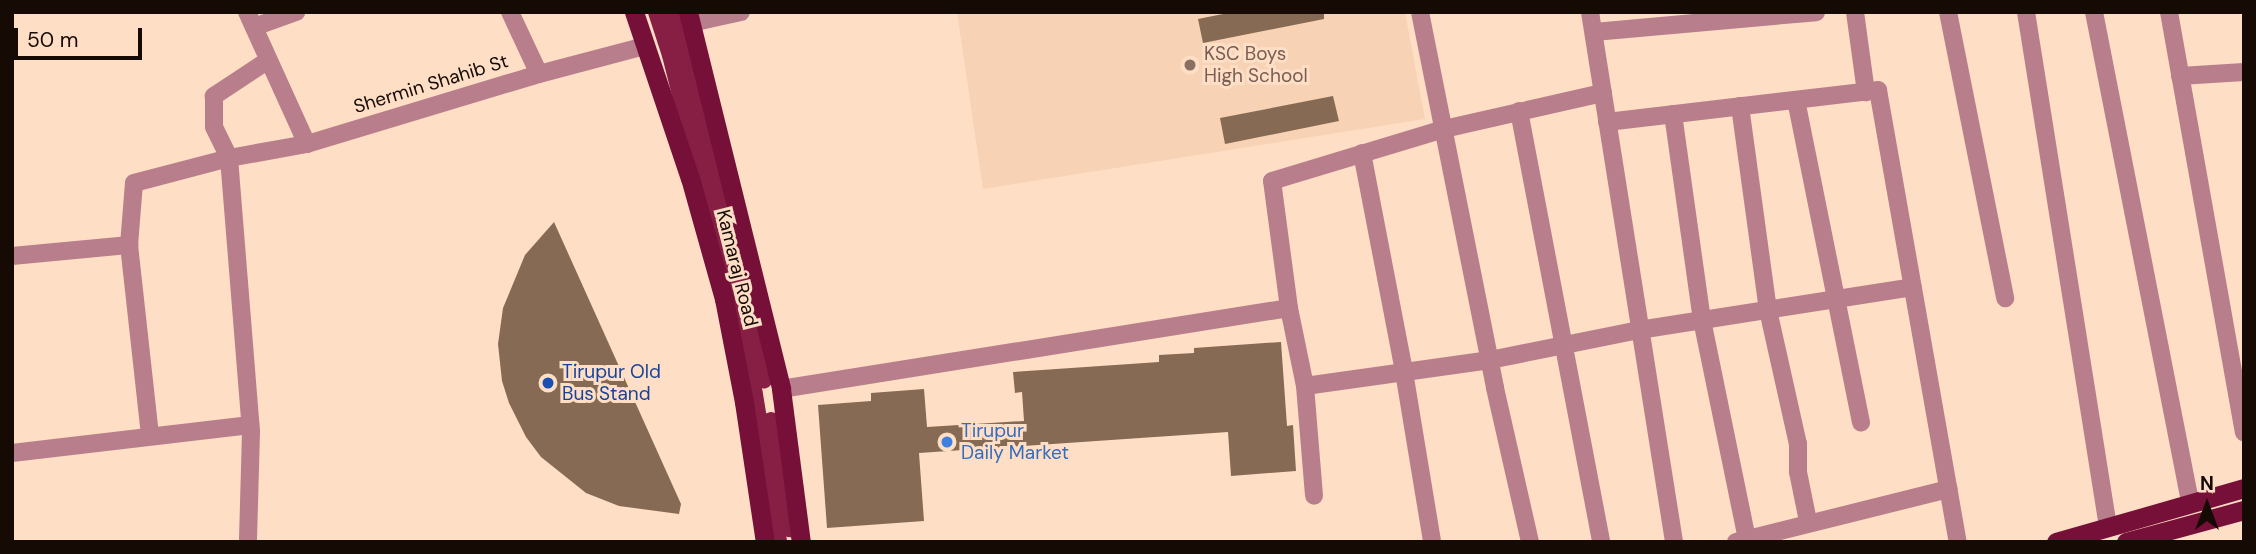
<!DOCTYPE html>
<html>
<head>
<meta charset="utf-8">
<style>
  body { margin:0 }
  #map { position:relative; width:2256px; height:554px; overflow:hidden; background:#fedec5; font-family:"DM Sans",sans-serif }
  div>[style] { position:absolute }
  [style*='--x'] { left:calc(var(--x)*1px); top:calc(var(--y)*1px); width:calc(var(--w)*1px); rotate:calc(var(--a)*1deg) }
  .built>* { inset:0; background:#f7d2b4 }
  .building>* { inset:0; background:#876a54 }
  .minor>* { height:18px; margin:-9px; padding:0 9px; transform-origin:9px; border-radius:9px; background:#b97e8b }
  .tertiary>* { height:18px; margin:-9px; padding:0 9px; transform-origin:9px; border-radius:9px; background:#b97e8b }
  .primary>* { height:18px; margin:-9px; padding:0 9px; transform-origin:9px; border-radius:9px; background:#871f44 }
  .trunk>* { height:19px; margin:-9.5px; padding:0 9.5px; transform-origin:9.5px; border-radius:9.5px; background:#771039 }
  .dots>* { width:19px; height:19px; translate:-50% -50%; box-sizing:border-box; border:4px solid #fedec5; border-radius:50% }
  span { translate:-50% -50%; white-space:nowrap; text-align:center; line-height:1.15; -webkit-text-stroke:6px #fedec5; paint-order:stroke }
  .education-label { font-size:19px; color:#785e54 }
  .left { translate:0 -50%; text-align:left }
  .street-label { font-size:19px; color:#150a04 }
  .transit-label { font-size:19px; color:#164399 }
  .shop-label { font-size:19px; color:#366cbe }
  .frame { position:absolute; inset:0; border:14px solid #150a04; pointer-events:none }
  .north { position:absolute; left:2172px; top:470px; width:70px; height:70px; -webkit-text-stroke:5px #fedec5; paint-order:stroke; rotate:0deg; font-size:19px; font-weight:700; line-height:28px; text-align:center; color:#150a04 }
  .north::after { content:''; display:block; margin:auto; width:24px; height:32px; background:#150a04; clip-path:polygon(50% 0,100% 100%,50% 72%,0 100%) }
  .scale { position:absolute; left:14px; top:28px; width:128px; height:32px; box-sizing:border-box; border:4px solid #150a04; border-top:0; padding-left:9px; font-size:21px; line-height:24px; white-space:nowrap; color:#150a04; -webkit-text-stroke:5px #fedec5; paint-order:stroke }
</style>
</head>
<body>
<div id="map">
  <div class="built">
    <div style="clip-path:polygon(957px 12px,1405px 12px,1425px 119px,983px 189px)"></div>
  </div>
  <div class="building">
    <div style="clip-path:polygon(1233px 12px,1324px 12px,1324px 19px,1203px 43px,1198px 19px)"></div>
    <div style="clip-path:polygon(1333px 96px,1339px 121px,1225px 144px,1220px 118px)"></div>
    <div style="clip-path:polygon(554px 222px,681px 504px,679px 514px,619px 506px,586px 493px,541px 457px,526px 437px,509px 403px,502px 381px,498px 344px,503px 308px,525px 255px)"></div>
    <div style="clip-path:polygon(1281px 342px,1287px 426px,1293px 425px,1296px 471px,1231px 476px,1228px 432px,919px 453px,924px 521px,827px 528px,818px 405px,871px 401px,871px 393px,924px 389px,927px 427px,1024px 421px,1022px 392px,1015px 393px,1013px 372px,1159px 362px,1159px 355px,1194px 353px,1194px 348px)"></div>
  </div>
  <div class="minor">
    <div style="--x:510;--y:12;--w:68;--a:64.9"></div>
    <div style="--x:1420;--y:12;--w:383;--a:78.7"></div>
    <div style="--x:1495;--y:388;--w:158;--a:77.2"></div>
    <div style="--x:1590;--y:12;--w:537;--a:80.99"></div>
    <div style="--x:1855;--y:12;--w:81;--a:82.2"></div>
    <div style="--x:1948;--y:12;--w:292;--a:78.7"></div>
    <div style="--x:2026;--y:12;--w:521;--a:80.95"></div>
    <div style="--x:2094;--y:12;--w:498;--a:78.9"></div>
    <div style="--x:2169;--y:12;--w:427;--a:79.9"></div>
    <div style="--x:691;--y:23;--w:51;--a:-12.4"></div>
    <div style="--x:254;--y:27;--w:45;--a:-19.7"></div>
    <div style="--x:1594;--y:32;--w:223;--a:-5.1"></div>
    <div style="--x:267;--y:61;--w:64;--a:146.6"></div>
    <div style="--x:214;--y:96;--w:31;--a:90"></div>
    <div style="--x:214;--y:127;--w:34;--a:64"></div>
    <div style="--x:229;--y:158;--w:79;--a:-10.2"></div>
    <div style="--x:307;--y:144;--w:242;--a:-16.8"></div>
    <div style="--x:539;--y:74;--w:110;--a:-14.8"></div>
    <div style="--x:2180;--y:76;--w:64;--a:-3.6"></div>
    <div style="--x:1796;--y:100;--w:329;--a:78.6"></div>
    <div style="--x:1740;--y:106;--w:206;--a:82.2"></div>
    <div style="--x:1768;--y:310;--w:137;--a:77.4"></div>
    <div style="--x:1798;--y:444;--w:28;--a:90"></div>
    <div style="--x:1798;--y:472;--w:50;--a:78.5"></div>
    <div style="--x:1519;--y:111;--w:439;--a:79.2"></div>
    <div style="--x:1673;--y:114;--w:208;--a:82"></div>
    <div style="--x:1702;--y:320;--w:225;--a:78.4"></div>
    <div style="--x:1607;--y:122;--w:273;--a:-6.7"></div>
    <div style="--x:1878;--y:90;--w:459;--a:80"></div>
    <div style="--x:1362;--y:153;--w:223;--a:79.1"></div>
    <div style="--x:1404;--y:372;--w:172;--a:80.6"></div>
    <div style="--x:129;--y:245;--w:62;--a:-85.4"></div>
    <div style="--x:134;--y:183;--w:98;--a:-14.7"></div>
    <div style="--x:229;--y:158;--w:275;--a:85.4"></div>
    <div style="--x:251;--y:432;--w:110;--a:91.6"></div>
    <div style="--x:12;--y:256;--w:118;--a:-5.4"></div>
    <div style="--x:129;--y:245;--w:192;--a:83.7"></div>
    <div style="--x:1289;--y:308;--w:80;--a:78.4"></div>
    <div style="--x:1305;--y:386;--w:187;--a:-8"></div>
    <div style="--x:1490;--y:360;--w:152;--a:-11.4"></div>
    <div style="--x:1639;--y:330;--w:277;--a:-8.9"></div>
    <div style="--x:1305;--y:386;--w:110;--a:85.3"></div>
    <div style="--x:781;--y:389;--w:514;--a:-9.06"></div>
    <div style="--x:1289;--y:308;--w:128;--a:-97.6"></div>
    <div style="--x:1272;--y:181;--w:180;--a:-16.8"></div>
    <div style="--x:1444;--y:129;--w:163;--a:-12.8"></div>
    <div style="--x:12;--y:453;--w:240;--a:-6.7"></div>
    <div style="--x:1736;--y:542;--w:219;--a:-14"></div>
  </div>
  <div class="tertiary">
    <div style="--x:247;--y:12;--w:145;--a:65.6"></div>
  </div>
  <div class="primary">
    <div style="--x:657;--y:12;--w:45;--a:72"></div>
    <div style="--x:671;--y:55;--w:319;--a:75.8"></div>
    <div style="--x:749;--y:364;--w:180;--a:80.7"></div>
    <div style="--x:675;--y:12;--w:378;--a:76.4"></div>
    <div style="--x:771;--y:421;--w:109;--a:79.9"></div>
  </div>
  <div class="trunk">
    <div style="--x:634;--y:12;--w:175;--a:71.4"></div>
    <div style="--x:690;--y:178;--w:126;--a:74.3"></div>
    <div style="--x:724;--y:299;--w:105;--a:79"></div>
    <div style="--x:744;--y:402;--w:142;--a:81.5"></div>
    <div style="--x:688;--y:12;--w:388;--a:76.1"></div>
    <div style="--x:781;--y:389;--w:154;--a:82.6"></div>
    <div style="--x:2056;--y:542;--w:196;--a:-16"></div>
    <div style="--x:2126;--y:542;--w:122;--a:-15.2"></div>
  </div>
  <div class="dots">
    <div style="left:1190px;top:65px;background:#8d6e63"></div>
    <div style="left:548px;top:383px;background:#1a4fb4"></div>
    <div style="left:947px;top:442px;background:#3f7fe0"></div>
  </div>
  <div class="education-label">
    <span class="left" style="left:1204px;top:65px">KSC Boys<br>High School</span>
  </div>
  <div class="street-label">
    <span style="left:431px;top:84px;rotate:-17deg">Shermin Shahib St</span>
    <span style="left:737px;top:268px;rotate:76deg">Kamaraj Road</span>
  </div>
  <div class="transit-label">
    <span class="left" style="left:562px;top:383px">Tirupur Old<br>Bus Stand</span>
  </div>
  <div class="shop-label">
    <span class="left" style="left:961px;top:442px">Tirupur<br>Daily Market</span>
  </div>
  <div class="frame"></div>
  <div class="north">N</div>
  <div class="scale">50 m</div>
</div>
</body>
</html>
